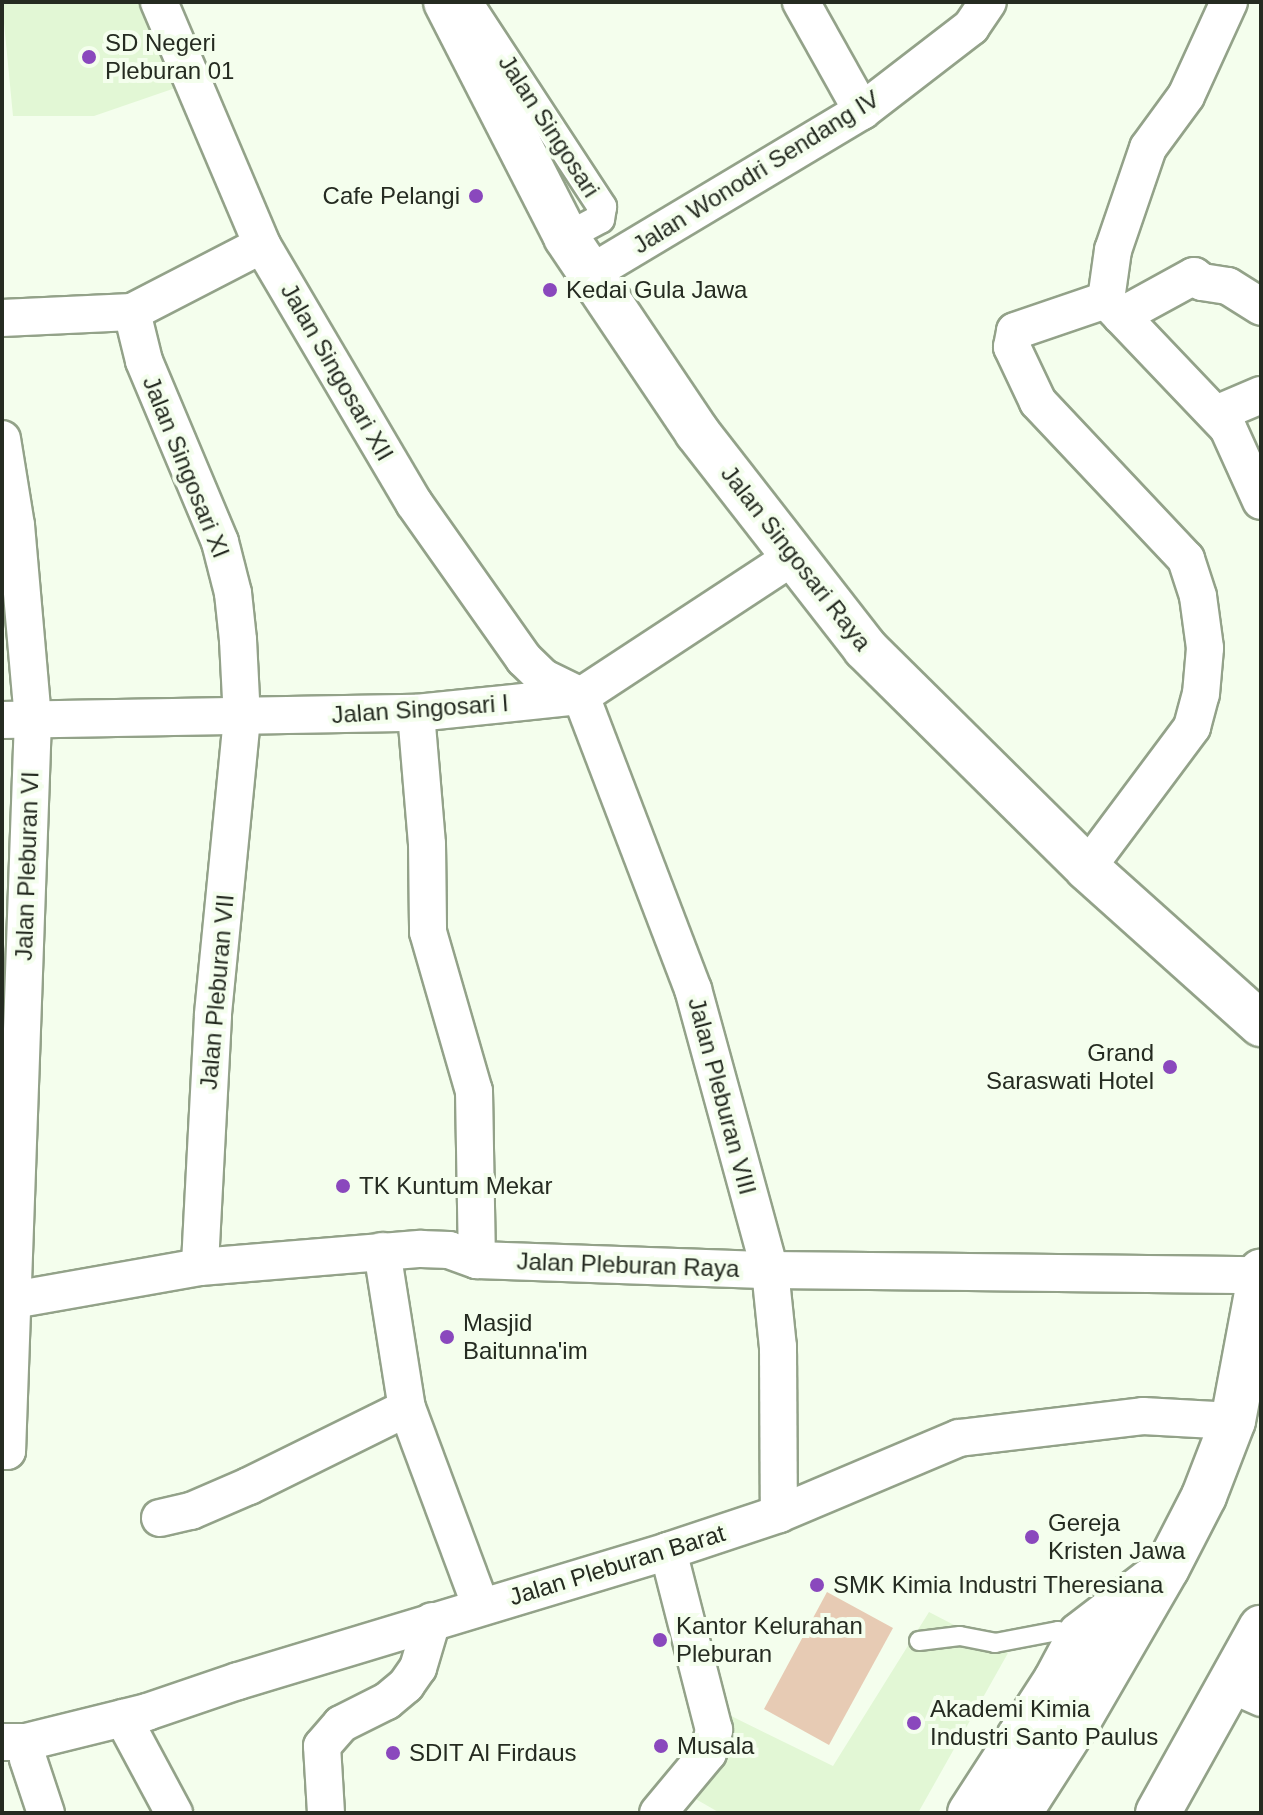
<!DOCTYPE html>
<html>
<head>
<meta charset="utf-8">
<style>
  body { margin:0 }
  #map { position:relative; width:1263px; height:1815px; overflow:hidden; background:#f4feed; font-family:Helvetica,sans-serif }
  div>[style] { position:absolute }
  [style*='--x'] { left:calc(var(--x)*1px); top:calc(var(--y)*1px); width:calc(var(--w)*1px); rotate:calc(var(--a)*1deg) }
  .built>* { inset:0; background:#e2f7d5 }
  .green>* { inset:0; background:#e7cbb4 }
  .roads { filter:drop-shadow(2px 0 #93a289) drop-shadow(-2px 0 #93a289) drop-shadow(0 2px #93a289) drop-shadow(0 -2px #93a289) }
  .service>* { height:18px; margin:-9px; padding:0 9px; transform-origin:9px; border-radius:9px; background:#fff }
  .pedestrian>* { height:28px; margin:-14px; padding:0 14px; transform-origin:14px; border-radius:14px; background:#fff }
  .minor>* { height:36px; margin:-18px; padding:0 18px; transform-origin:18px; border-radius:18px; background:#fff }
  .secondary>* { height:44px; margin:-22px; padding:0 22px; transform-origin:22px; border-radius:22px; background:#fff }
  .dots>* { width:22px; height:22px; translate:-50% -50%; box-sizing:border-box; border:4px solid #f4feed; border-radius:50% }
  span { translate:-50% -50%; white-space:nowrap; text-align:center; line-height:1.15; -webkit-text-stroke:8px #f4feed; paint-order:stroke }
  .poi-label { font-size:24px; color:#252b21 }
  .left { translate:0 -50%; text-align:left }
  .right { translate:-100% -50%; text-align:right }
  .street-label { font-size:24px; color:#252b21 }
  .frame { position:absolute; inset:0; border:4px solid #252b21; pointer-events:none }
</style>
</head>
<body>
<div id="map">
  <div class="built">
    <div style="clip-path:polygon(2px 2px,150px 2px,184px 85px,94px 116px,13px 116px)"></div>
    <div style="clip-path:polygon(929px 1612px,1008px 1653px,918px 1813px,720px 1813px,680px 1790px,723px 1712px,833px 1766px)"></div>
  </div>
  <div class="green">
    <div style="clip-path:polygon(827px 1592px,893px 1628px,829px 1745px,764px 1709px)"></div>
  </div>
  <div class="roads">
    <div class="service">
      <div style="--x:919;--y:1641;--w:41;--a:-7"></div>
      <div style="--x:960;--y:1636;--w:36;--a:11"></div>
      <div style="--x:995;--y:1643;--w:64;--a:-10.8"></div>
      <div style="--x:1058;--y:1631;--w:22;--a:10"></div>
    </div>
    <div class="pedestrian">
      <div style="--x:468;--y:2;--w:245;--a:56.8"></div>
      <div style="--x:602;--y:207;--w:12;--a:99"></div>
      <div style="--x:600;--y:219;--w:38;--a:152"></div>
    </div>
    <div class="minor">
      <div style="--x:159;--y:2;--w:264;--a:67"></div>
      <div style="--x:262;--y:245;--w:299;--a:59.5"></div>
      <div style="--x:414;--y:503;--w:191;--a:54.8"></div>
      <div style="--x:524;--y:659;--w:28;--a:44"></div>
      <div style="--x:544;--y:678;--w:41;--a:25.9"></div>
      <div style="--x:581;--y:696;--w:314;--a:69.1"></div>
      <div style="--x:693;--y:989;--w:291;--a:74.7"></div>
      <div style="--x:770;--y:1270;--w:77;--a:84.1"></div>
      <div style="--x:778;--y:1347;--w:167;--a:89.7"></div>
      <div style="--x:801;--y:2;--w:125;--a:60.8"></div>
      <div style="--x:1229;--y:2;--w:103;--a:114.6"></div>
      <div style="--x:1186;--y:96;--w:64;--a:126.2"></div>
      <div style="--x:1148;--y:148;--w:108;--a:108.9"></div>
      <div style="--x:1113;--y:250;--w:50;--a:98"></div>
      <div style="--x:1106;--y:300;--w:177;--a:46.4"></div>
      <div style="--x:1228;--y:428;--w:80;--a:65.7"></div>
      <div style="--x:591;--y:273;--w:316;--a:-30.9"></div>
      <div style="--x:862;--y:111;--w:138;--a:-37.6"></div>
      <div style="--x:971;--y:27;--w:30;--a:-56"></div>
      <div style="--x:132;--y:312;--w:50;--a:76.2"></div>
      <div style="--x:144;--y:361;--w:196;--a:67.2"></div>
      <div style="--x:220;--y:542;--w:53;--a:75.7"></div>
      <div style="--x:233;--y:593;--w:47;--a:83.9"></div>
      <div style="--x:238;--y:640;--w:78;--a:87.1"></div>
      <div style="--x:242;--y:718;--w:299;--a:95.6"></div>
      <div style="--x:213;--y:1016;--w:251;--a:93"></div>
      <div style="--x:1121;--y:316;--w:83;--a:-28.7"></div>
      <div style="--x:1194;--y:276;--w:10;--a:37"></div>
      <div style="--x:1202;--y:282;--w:26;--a:9"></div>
      <div style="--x:1228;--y:286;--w:39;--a:32"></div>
      <div style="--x:2;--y:318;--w:130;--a:-2.6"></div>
      <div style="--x:132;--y:312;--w:146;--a:-27.3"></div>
      <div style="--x:1216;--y:414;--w:49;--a:-22.9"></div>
      <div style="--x:2;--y:439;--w:87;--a:80.8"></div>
      <div style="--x:16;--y:525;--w:195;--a:85"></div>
      <div style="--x:33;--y:719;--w:732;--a:92.03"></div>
      <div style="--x:7;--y:1451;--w:5;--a:180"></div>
      <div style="--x:416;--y:713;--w:131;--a:85.2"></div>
      <div style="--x:427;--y:844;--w:88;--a:89.3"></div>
      <div style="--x:428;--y:932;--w:166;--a:73.9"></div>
      <div style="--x:474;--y:1091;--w:169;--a:89"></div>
      <div style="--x:2;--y:720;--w:414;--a:-1"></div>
      <div style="--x:416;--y:713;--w:166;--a:-5.9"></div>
      <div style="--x:581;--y:696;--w:257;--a:-33.3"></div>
      <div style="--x:1087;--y:868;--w:176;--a:-53.3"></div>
      <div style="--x:1192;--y:727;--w:34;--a:-75"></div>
      <div style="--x:1201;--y:694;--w:46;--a:-85"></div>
      <div style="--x:1205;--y:648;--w:52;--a:-97.7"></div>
      <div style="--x:1198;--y:596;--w:39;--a:-108"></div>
      <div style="--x:1186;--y:559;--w:216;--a:-133.3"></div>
      <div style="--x:1038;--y:402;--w:61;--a:-115.3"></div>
      <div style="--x:1012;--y:347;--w:16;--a:-79"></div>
      <div style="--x:1015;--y:331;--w:96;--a:-18.8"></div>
      <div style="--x:382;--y:1251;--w:159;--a:81"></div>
      <div style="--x:407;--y:1408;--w:212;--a:69.6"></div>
      <div style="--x:2;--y:1302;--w:201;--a:-10"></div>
      <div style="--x:200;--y:1267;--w:222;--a:-4.7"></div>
      <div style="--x:421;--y:1249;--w:28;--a:2"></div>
      <div style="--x:449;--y:1250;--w:30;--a:20"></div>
      <div style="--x:477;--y:1260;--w:293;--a:2"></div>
      <div style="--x:770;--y:1270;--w:490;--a:0.6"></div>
      <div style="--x:160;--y:1518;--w:32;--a:-13"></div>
      <div style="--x:191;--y:1511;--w:63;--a:-23.3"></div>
      <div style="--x:249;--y:1486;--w:176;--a:-26.3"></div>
      <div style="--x:1230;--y:1684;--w:34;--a:24"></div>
      <div style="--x:123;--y:1718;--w:108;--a:61.8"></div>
      <div style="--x:2;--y:1742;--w:24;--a:0"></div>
      <div style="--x:26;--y:1742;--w:125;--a:-13.9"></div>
      <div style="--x:147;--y:1712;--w:96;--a:-18.8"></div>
      <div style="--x:238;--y:1681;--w:449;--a:-16.8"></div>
      <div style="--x:668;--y:1551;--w:117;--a:-18.4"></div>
      <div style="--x:779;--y:1514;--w:195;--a:-22.9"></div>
      <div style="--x:959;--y:1438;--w:185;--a:-6.8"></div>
      <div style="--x:1143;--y:1416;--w:90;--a:3.2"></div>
      <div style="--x:26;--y:1742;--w:17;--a:83"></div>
      <div style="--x:28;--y:1759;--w:57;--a:71.6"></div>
      <div style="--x:326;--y:1813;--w:67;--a:-93.4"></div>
      <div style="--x:322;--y:1746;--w:29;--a:-49"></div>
      <div style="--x:341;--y:1724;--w:51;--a:-26.6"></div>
      <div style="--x:387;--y:1701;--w:25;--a:-40"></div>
      <div style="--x:406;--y:1685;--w:21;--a:-55"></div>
      <div style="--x:418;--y:1668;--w:49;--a:-73.4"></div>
      <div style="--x:658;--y:1813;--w:78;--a:-50.2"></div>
      <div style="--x:708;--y:1753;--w:24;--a:-75"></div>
      <div style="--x:714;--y:1730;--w:185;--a:-104.4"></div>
    </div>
    <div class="secondary">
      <div style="--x:446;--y:2;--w:264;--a:62.9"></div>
      <div style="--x:566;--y:237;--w:235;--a:56.1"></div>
      <div style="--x:697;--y:432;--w:274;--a:52.1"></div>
      <div style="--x:865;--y:648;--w:313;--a:44.7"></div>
      <div style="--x:1087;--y:868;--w:234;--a:41.9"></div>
      <div style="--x:970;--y:1813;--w:158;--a:-57.1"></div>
      <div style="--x:1056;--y:1680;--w:51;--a:-61.9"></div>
      <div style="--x:1080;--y:1635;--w:88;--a:-37.6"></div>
      <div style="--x:1019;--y:1813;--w:113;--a:-57.3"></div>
      <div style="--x:1080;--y:1718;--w:173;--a:-59.9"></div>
      <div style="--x:1167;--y:1568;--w:81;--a:-62.8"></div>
      <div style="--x:1204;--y:1496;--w:80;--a:-68.9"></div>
      <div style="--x:1233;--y:1421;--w:152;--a:-79.4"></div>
      <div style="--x:1158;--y:1813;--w:212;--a:-60.9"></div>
    </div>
  </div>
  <div class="dots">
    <div style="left:89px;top:57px;background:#8a48bd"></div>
    <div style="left:476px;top:196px;background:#8a48bd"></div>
    <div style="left:550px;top:290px;background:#8a48bd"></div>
    <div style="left:1170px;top:1067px;background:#8a48bd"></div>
    <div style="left:343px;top:1186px;background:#8a48bd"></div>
    <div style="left:447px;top:1337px;background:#8a48bd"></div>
    <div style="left:1032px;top:1537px;background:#8a48bd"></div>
    <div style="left:817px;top:1585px;background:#8a48bd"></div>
    <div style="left:660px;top:1640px;background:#8a48bd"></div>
    <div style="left:914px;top:1723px;background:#8a48bd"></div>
    <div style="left:661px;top:1746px;background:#8a48bd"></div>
    <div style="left:393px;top:1753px;background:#8a48bd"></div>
  </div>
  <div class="poi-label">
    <span class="left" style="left:105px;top:57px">SD Negeri<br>Pleburan 01</span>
    <span class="right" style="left:460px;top:196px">Cafe Pelangi</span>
    <span class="left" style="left:566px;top:290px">Kedai Gula Jawa</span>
    <span class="right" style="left:1154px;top:1067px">Grand<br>Saraswati Hotel</span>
    <span class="left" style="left:359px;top:1186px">TK Kuntum Mekar</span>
    <span class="left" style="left:463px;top:1337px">Masjid<br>Baitunna'im</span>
    <span class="left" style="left:1048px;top:1537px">Gereja<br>Kristen Jawa</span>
    <span class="left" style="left:833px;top:1585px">SMK Kimia Industri Theresiana</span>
    <span class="left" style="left:676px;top:1640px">Kantor Kelurahan<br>Pleburan</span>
    <span class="left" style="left:930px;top:1723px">Akademi Kimia<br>Industri Santo Paulus</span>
    <span class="left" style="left:677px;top:1746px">Musala</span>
    <span class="left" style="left:409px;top:1753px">SDIT Al Firdaus</span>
  </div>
  <div class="street-label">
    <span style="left:549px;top:126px;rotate:57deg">Jalan Singosari</span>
    <span style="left:756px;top:172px;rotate:-32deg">Jalan Wonodri Sendang IV</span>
    <span style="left:337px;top:372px;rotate:60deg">Jalan Singosari XII</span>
    <span style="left:186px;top:467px;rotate:68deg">Jalan Singosari XI</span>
    <span style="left:796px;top:558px;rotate:52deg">Jalan Singosari Raya</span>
    <span style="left:420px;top:709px;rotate:-4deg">Jalan Singosari I</span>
    <span style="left:27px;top:866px;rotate:-88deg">Jalan Pleburan VI</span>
    <span style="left:217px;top:992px;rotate:-85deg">Jalan Pleburan VII</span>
    <span style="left:722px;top:1096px;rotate:75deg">Jalan Pleburan VIII</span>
    <span style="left:628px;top:1265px;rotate:2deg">Jalan Pleburan Raya</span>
    <span style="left:617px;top:1565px;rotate:-17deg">Jalan Pleburan Barat</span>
  </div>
  <div class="frame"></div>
</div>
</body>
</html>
